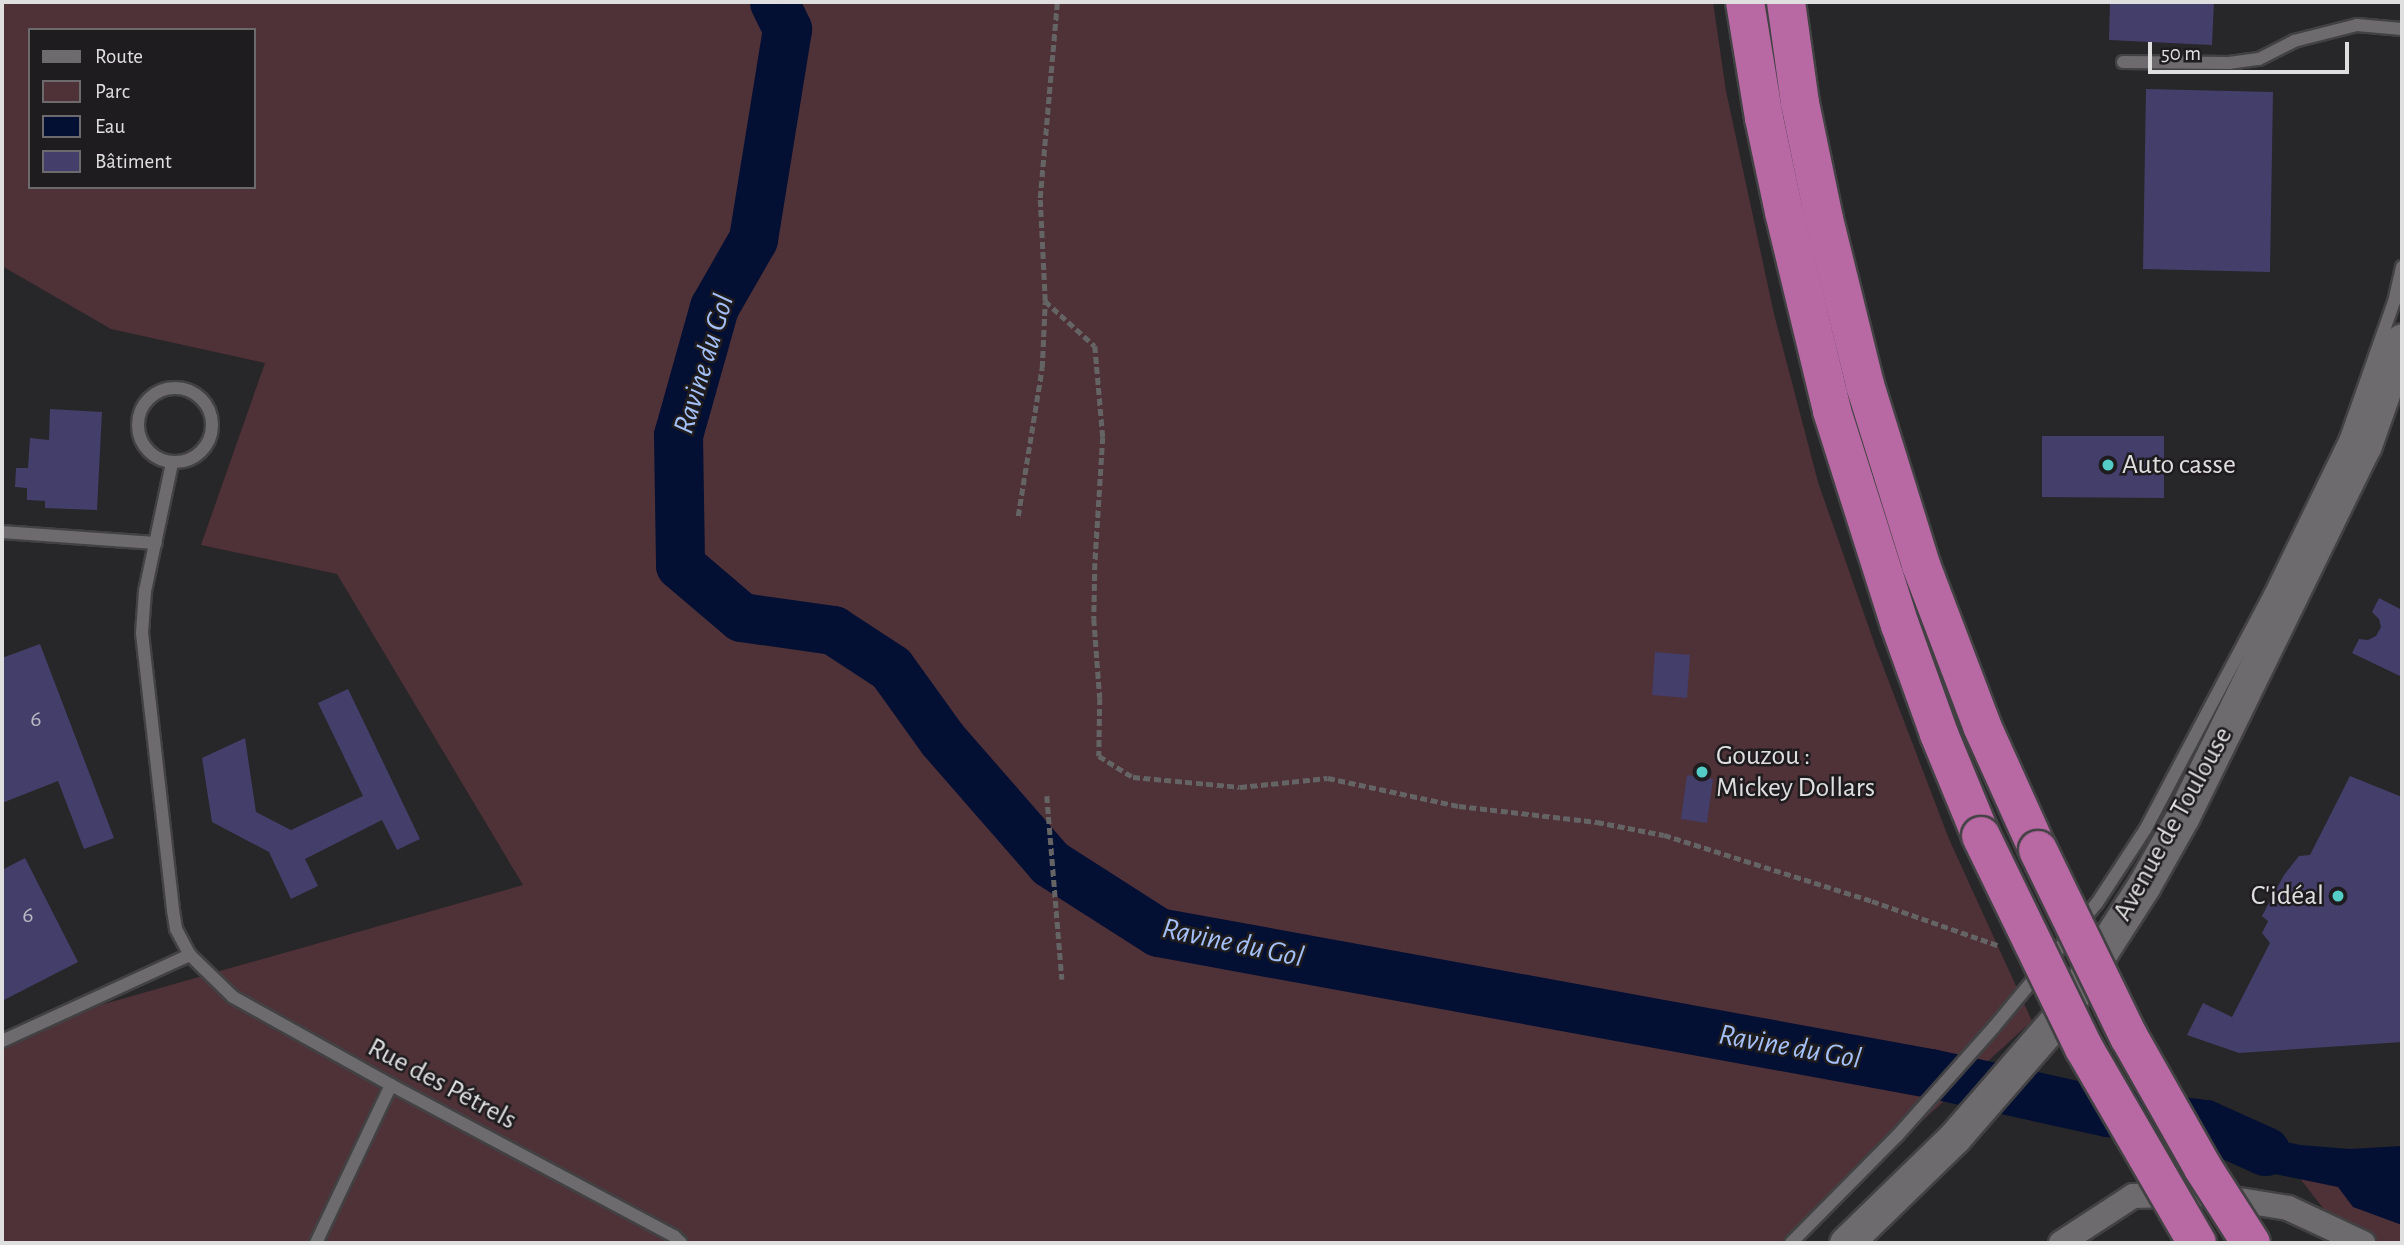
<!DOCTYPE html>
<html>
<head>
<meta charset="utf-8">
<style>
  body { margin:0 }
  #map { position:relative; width:2404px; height:1245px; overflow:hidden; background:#272628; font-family:"Alegreya Sans",sans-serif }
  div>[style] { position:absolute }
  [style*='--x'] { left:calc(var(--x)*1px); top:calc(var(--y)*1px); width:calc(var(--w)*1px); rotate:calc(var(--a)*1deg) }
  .green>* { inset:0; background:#4f3138 }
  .water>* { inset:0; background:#030f33 }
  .river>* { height:49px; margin:-24.5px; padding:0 24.5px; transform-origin:24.5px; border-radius:24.5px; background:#030f33 }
  .building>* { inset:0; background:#443e6a }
  .path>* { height:4.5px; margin-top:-2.25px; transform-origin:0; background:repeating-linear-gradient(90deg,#656465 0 7px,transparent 0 10.5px) }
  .roads { filter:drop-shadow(2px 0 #424143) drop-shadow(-2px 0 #424143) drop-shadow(0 2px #424143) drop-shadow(0 -2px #424143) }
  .service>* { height:12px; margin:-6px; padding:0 6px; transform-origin:6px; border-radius:6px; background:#6d6b6e }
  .service>.ring { margin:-6px; padding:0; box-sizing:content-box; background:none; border:12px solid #6d6b6e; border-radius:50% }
  .minor>* { height:24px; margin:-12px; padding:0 12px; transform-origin:12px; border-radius:12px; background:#6d6b6e }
  .secondary>* { height:33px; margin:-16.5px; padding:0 16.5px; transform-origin:16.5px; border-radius:16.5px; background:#6d6b6e }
  .trunk>* { height:38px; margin:-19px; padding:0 19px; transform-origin:19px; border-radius:19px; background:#b868a3 }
  .bridges { filter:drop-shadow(2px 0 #424143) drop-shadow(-2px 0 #424143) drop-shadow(0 2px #424143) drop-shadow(0 -2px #424143) }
  .trunk-bridge>* { height:38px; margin:-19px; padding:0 19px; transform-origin:19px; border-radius:19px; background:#b868a3 }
  .dots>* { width:19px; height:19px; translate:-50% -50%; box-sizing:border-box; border:4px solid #1e1c1e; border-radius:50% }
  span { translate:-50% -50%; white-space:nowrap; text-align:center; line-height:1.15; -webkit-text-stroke:5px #1e1c1e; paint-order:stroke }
  .number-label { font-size:24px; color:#b9b7c2 }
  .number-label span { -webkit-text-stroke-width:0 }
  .poi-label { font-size:28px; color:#e0dfe0 }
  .left { translate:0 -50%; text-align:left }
  .right { translate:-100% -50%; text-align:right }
  .street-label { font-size:28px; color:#e0dfe0 }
  .water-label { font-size:30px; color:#a5c0f7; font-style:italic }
  .frame { position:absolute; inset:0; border:4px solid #e0dfe0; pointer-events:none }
  .legend { position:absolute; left:28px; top:28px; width:228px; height:161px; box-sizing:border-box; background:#1e1c1e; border:2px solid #6c6a6c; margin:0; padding:9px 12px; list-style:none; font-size:21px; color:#e0dfe0 }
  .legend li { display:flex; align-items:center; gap:14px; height:35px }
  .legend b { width:35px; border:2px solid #6c6a6c }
  .scale { position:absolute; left:2148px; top:42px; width:201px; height:32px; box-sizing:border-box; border:4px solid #e0dfe0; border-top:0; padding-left:9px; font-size:21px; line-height:24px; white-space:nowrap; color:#e0dfe0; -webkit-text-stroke:5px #1e1c1e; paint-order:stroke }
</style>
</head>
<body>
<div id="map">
  <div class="green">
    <div style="clip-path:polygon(evenodd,2px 2px,1713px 2px,1726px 91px,1774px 314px,1818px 482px,1876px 648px,1949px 839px,2032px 1021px,1788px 1243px,2px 1243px,2px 1033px,523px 885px,337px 574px,201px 545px,265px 363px,111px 329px,2px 266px,2px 2px,30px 30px,254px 30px,254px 187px,30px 187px,30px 30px)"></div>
    <div style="clip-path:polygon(2295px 1172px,2402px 1192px,2402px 1243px,2350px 1243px)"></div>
  </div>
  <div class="water">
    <div style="clip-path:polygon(2205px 1124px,2300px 1145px,2350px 1149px,2402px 1146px,2402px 1225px,2353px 1207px,2338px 1187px,2260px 1171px,2227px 1147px)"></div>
  </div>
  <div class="river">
    <div style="--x:774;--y:2;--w:30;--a:64"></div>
    <div style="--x:787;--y:29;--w:213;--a:99.2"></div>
    <div style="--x:753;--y:239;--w:78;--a:119.8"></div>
    <div style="--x:714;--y:307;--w:133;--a:105.7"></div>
    <div style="--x:678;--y:435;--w:130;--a:89.1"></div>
    <div style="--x:680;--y:565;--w:80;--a:40.4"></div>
    <div style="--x:741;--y:617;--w:93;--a:8"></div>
    <div style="--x:833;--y:630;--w:69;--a:33.2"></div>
    <div style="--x:891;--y:668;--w:87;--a:54.3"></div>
    <div style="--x:942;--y:739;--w:164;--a:48.9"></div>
    <div style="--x:1050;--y:863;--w:128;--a:32.6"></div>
    <div style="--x:1158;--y:932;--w:785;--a:10.35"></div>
    <div style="--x:1930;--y:1073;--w:182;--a:12.4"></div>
    <div style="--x:2108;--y:1112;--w:98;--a:7.1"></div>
    <div style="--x:2205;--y:1124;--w:66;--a:24.2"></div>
  </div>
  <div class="building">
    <div style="clip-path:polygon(2110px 2px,2214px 2px,2212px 45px,2109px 40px)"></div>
    <div style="clip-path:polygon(2146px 89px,2273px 92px,2270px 272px,2143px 269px)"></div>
    <div style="clip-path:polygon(50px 409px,102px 412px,97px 510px,45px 508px,45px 501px,27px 500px,27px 488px,15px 487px,16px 468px,28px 468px,30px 438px,49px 440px)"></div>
    <div style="clip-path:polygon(2042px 436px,2164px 436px,2164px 498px,2042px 497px)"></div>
    <div style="clip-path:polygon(2379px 598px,2402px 610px,2402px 677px,2352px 653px,2359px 639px,2368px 640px,2376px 636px,2381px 627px,2379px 619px,2372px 612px)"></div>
    <div style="clip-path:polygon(40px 644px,114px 838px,84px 849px,58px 781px,2px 803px,2px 658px)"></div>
    <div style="clip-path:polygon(1655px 652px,1690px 655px,1687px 698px,1652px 695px)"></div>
    <div style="clip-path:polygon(348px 689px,420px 839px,397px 850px,382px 820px,305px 859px,318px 886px,291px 899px,269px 852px,212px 822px,202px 758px,245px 738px,256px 812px,291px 830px,363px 796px,318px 703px)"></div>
    <div style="clip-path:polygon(1687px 775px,1713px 779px,1707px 823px,1681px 819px)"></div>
    <div style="clip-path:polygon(2350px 776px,2402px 797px,2402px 1042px,2239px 1053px,2187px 1035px,2203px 1003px,2232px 1017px,2270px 943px,2262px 933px,2268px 921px,2262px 916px,2284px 875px,2299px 856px,2310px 855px)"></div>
    <div style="clip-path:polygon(25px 858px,78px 962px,2px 1001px,2px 870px)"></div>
  </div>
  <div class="path">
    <div style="--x:1045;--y:301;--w:67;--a:42"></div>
    <div style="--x:1095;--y:346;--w:91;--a:85"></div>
    <div style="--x:1103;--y:437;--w:126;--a:93.6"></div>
    <div style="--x:1095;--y:563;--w:56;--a:91"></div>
    <div style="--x:1094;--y:619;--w:79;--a:85.7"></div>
    <div style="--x:1100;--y:698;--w:58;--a:91"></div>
    <div style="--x:1099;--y:756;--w:40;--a:32"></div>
    <div style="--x:1133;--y:777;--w:107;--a:5.3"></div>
    <div style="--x:1240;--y:787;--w:88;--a:-5.8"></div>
    <div style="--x:1328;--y:778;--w:134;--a:12.1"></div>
    <div style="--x:1459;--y:806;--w:139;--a:6.6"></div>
    <div style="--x:1597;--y:822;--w:68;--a:11"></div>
    <div style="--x:1664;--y:835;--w:218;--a:17.6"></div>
    <div style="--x:1872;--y:901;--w:133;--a:19.4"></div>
    <div style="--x:1018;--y:516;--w:150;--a:-80.8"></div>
    <div style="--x:1042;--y:368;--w:67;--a:-87.4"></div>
    <div style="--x:1045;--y:301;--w:103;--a:-92.8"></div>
    <div style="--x:1040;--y:198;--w:197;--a:-85"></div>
    <div style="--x:1047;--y:796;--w:184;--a:85.3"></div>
  </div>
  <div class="roads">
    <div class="service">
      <div style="--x:2123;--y:62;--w:106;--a:0.5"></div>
      <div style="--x:2229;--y:63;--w:30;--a:-8"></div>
      <div style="--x:2259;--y:59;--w:39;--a:-27"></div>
      <div style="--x:2294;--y:41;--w:65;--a:-14.3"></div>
      <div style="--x:2357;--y:25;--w:45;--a:5.1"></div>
      <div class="ring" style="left:138px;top:388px;width:62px;height:62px"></div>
      <div style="--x:172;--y:463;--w:131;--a:101.9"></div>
      <div style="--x:145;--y:591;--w:42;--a:94.1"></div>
      <div style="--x:142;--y:633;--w:279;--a:83.6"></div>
      <div style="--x:173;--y:910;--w:19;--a:81"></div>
      <div style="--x:176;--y:929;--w:30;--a:62"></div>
      <div style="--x:190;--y:955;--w:60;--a:44.3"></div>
      <div style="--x:233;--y:997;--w:181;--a:29.1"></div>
      <div style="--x:391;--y:1085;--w:321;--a:28.1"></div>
      <div style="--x:674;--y:1236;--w:10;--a:45"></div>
      <div style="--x:2;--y:532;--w:154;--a:4.1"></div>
      <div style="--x:2;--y:1041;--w:207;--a:-24.6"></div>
      <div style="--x:316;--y:1243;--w:175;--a:-64.6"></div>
      <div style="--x:1791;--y:1243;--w:151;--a:-45.3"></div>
      <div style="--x:1897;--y:1136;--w:146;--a:-48.3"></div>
      <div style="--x:1994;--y:1027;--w:161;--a:-50.3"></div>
      <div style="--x:2097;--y:903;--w:87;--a:-56.7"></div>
      <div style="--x:2145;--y:830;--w:267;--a:-62.1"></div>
      <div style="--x:2270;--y:594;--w:174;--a:-64"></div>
      <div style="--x:2346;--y:438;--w:144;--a:-70.6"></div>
      <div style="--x:2394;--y:302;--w:36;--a:-77"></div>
    </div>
    <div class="minor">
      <div style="--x:2061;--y:1243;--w:86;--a:-33.1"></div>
      <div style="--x:2133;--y:1196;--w:69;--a:-1.7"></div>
      <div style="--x:2202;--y:1194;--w:87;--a:9.2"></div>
      <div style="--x:2288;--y:1208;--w:83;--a:25"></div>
    </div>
    <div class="secondary">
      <div style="--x:1846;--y:1243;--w:151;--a:-44.2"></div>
      <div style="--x:1954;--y:1138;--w:162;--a:-49"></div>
      <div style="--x:2060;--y:1016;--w:156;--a:-57.3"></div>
      <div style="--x:2144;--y:885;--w:79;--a:-60.5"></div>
      <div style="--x:2183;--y:816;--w:413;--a:-63.9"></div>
      <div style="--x:2365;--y:445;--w:111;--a:-70.6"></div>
    </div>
    <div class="trunk">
      <div style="--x:1745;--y:2;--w:118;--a:80.7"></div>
      <div style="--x:1764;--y:118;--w:96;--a:78"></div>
      <div style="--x:1784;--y:212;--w:205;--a:76.4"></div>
      <div style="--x:1832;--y:411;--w:225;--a:72.4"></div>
      <div style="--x:1900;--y:625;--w:116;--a:70.3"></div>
      <div style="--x:1939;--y:734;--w:110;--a:67.6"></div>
      <div style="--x:1786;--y:2;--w:102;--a:82.1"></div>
      <div style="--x:1800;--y:103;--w:118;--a:78.3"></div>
      <div style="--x:1824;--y:219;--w:171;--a:76.1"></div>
      <div style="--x:1865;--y:385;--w:189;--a:72.7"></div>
      <div style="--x:1921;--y:565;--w:172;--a:69.2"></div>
      <div style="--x:1982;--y:726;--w:136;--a:65.7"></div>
    </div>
  </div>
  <div class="bridges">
    <div class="trunk-bridge">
      <div style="--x:1981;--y:836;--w:236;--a:64.1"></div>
      <div style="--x:2084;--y:1048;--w:225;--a:59.9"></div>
      <div style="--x:2038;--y:850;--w:208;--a:64.1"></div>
      <div style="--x:2129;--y:1037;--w:150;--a:60.5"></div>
      <div style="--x:2203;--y:1168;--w:89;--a:57.4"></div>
    </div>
  </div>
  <div class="dots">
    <div style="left:2108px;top:465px;background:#54cdc6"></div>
    <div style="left:1702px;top:772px;background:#54cdc6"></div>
    <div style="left:2338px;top:896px;background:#54cdc6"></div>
  </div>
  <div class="number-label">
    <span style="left:36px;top:720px">6</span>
    <span style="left:28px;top:916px">6</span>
  </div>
  <div class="poi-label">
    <span class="left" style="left:2122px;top:465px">Auto casse</span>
    <span class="left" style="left:1716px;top:772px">Gouzou :<br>Mickey Dollars</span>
    <span class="right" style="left:2324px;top:896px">C'idéal</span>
  </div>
  <div class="street-label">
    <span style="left:2173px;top:824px;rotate:-61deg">Avenue de Toulouse</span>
    <span style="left:442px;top:1084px;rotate:28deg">Rue des Pétrels</span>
  </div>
  <div class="water-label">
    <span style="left:704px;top:364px;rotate:-73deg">Ravine du Gol</span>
    <span style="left:1233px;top:943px;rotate:12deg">Ravine du Gol</span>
    <span style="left:1790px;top:1047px;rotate:10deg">Ravine du Gol</span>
  </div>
  <div class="frame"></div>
  <ul class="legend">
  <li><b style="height:9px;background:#6d6b6e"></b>Route</li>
  <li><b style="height:19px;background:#4f3138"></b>Parc</li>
  <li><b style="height:19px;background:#030f33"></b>Eau</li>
  <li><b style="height:19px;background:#443e6a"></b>Bâtiment</li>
  </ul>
  <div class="scale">50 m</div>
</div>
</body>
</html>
